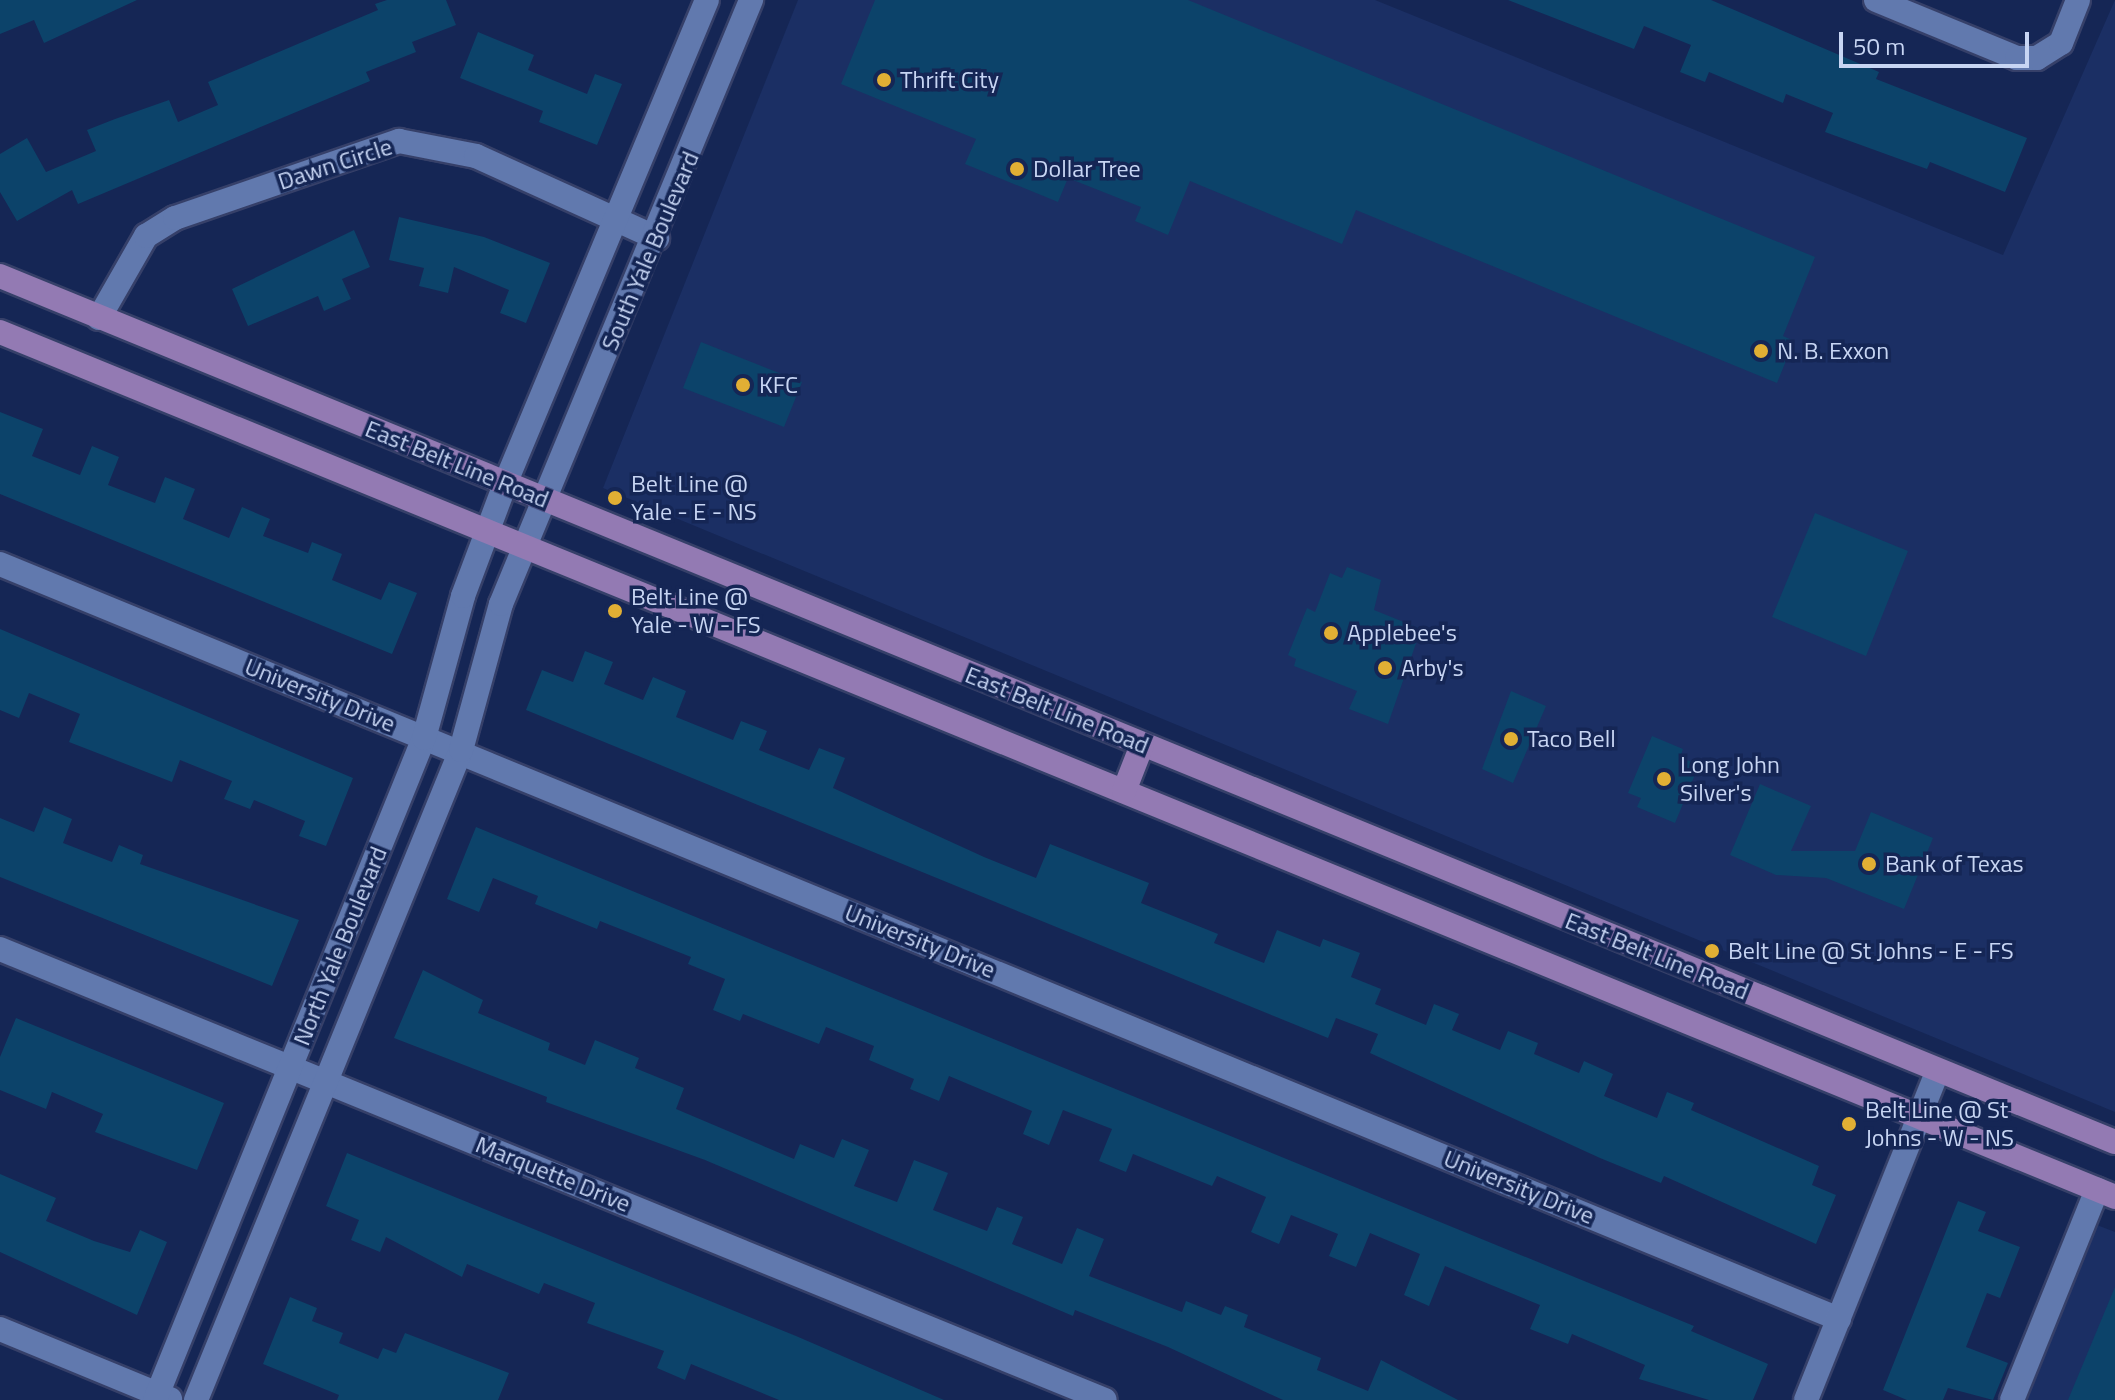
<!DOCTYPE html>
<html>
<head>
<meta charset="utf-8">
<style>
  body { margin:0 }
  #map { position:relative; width:2115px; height:1400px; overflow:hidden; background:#152655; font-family:"Titillium Web",sans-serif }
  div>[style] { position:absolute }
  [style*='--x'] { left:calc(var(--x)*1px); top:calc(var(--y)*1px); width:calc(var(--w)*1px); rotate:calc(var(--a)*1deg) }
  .built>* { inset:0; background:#1b2f64 }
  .building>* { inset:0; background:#0c436a }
  .roads { filter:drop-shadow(2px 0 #364069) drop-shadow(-2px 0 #364069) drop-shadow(0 2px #364069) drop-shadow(0 -2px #364069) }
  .minor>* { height:24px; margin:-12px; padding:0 12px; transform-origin:12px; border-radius:12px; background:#6179ae }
  .major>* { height:24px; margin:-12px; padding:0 12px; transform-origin:12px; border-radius:12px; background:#937ab3 }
  .dots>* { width:22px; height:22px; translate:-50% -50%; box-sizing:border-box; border:4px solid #152655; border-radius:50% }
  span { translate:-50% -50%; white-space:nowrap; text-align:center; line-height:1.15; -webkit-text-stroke:7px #152655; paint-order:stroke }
  .poi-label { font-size:24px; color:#c7d5f3 }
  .left { translate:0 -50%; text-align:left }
  .street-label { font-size:24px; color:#c7d5f3 }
  .scale { position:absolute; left:1839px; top:32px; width:190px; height:36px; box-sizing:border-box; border:4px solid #c7d5f3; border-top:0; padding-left:10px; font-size:24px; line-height:28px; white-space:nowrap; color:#c7d5f3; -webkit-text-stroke:6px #152655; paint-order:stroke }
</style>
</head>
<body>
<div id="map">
  <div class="built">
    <div style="clip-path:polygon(798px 0,1375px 0,2003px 255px,2115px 0,2115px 1112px,603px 488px)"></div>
    <div style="clip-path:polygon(2097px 1225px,2115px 1232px,2115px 1400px,2026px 1400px)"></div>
  </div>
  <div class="building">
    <div style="clip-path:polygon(0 0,137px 0,44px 43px,34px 20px,0 34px)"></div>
    <div style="clip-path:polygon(387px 0,446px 0,456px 25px,412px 42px,416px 52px,366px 72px,370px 81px,78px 204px,72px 190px,17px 221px,0 192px,0 154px,27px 138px,46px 172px,96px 151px,87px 130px,115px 119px,169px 100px,178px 122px,218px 105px,208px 82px,378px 10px,375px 4px)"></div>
    <div style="clip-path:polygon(875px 0,1188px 0,1815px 257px,1783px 336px,1794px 341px,1777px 383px,1356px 210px,1342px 244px,1190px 181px,1168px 235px,1135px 221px,1141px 207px,1068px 178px,1058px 202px,965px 164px,976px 139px,841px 84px)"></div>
    <div style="clip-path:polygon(1508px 0,1711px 0,1879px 72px,1876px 79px,2027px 138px,2005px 192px,1930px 162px,1927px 169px,1825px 132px,1833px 113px,1786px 94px,1783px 103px,1709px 72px,1705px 82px,1680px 72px,1691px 45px,1644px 26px,1634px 49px)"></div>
    <div style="clip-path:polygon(478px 32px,534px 55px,528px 70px,587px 94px,595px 74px,622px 84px,597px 145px,539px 122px,543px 111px,460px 78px)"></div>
    <div style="clip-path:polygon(399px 217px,484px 237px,550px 263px,526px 323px,500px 313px,509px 290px,454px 267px,448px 293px,419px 286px,424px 268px,389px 260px)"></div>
    <div style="clip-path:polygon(354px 230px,370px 267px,342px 279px,351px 299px,324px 311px,318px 296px,248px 326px,232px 289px)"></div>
    <div style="clip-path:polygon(701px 342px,802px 382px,784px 427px,683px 388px)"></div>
    <div style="clip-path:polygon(0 412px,43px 429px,32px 456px,80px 475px,92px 446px,119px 457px,108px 485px,155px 503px,165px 477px,195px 489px,183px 519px,229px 538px,242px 507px,270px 519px,263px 536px,308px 553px,312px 542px,342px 554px,332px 580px,381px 600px,389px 582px,417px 593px,392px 654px,0 494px)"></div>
    <div style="clip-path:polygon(1815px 513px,1908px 551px,1866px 656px,1772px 617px)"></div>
    <div style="clip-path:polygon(1347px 567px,1381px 580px,1374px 610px,1421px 629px,1388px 724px,1349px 709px,1357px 691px,1294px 666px,1296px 659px,1288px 655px,1307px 608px,1315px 612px,1330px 573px,1342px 578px)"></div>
    <div style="clip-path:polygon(0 629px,353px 778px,326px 846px,299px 836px,305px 821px,254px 800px,250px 809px,224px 799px,232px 781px,180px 760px,172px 782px,69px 742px,80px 714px,29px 693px,19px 718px,0 710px)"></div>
    <div style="clip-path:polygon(585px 651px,613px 662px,604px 684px,643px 700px,653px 677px,686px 691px,676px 717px,733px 740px,741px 721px,767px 731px,759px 750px,809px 770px,819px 748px,845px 758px,833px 788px,984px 857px,1036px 878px,1050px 844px,1149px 883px,1141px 903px,1218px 934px,1214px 943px,1264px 963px,1277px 930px,1320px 947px,1323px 939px,1360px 953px,1351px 977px,1381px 989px,1375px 1004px,1426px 1025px,1434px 1004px,1459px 1014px,1452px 1030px,1500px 1050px,1508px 1031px,1538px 1043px,1534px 1054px,1579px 1073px,1584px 1061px,1613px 1074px,1604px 1096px,1657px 1118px,1667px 1092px,1694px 1103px,1691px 1110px,1819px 1166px,1812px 1185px,1836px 1195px,1816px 1244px,1664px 1176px,1661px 1183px,1600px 1158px,1370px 1053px,1378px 1034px,1336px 1018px,1328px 1038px,1291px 1023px,526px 710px,542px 670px,573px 682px)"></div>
    <div style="clip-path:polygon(1511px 691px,1546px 706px,1513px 783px,1482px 769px)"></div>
    <div style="clip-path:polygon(1652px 736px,1683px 749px,1680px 757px,1699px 765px,1675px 823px,1637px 807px,1641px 798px,1628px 793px)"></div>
    <div style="clip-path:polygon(1760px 784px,1811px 806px,1791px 851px,1855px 851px,1871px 812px,1933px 838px,1904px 909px,1826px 878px,1776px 875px,1730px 855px)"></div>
    <div style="clip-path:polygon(44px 807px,72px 819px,63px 843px,112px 862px,119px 845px,143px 855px,140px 864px,299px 920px,272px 986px,0 877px,0 818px,34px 832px)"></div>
    <div style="clip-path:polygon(476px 827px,1694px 1326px,1691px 1331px,1768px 1364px,1753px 1400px,1709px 1400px,1639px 1379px,1645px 1365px,1572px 1334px,1568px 1344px,1530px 1329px,1540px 1305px,1445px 1266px,1429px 1306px,1404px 1295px,1420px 1254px,1370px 1233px,1356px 1267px,1329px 1256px,1338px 1234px,1291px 1215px,1279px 1244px,1251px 1232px,1266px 1197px,1217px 1176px,1212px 1186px,1133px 1154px,1126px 1172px,1099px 1161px,1112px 1129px,1063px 1110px,1049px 1145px,1023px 1134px,1032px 1111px,949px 1076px,939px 1101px,910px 1089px,914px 1079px,869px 1060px,874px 1046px,826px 1027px,819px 1044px,743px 1014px,740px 1021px,713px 1010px,725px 979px,688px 964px,691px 957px,600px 921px,597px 929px,535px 904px,538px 896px,493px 878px,479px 912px,447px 899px)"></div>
    <div style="clip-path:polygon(423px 970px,483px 1000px,478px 1013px,550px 1043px,548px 1050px,585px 1065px,595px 1040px,639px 1058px,635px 1068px,684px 1088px,676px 1109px,794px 1159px,800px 1144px,834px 1158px,842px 1139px,869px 1150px,854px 1186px,897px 1202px,914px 1160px,948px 1173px,933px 1210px,987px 1231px,997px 1207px,1023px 1217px,1012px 1244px,1062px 1264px,1077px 1228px,1104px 1239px,1089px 1276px,1182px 1312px,1186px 1301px,1221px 1315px,1225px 1306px,1248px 1315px,1244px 1327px,1321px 1358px,1317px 1370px,1368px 1391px,1381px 1360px,1458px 1400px,1283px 1400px,1168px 1347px,1075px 1310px,1073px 1316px,705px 1160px,546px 1102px,547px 1097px,394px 1038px)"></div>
    <div style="clip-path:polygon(16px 1018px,224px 1103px,197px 1170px,95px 1132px,103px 1114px,52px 1092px,46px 1109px,0 1090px,0 1057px)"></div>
    <div style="clip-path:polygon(347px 1153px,796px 1336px,944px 1400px,779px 1400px,691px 1364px,685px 1380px,657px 1368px,664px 1351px,587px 1323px,595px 1303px,544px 1283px,539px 1294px,467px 1264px,462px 1277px,386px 1237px,380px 1252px,351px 1240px,359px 1220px,326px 1206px)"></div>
    <div style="clip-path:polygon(0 1174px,56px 1198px,46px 1221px,94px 1241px,130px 1252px,140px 1230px,167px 1242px,137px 1315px,0 1252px)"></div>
    <div style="clip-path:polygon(1958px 1201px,1986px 1212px,1978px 1231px,2020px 1247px,2000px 1298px,1987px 1293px,1966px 1347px,2008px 1363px,1993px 1400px,1948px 1388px,1943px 1400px,1907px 1400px,1883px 1390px)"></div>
    <div style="clip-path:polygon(2115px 1287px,2115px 1400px,2068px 1400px)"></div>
    <div style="clip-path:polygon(290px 1297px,317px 1308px,312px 1321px,343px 1333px,339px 1343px,378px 1359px,383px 1348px,396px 1353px,405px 1333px,509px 1373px,498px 1400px,337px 1400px,339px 1395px,263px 1364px)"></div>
  </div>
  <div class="roads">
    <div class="minor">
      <div style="--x:1876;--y:0;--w:152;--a:22.4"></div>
      <div style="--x:2017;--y:58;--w:20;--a:0"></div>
      <div style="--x:2037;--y:58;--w:28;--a:-32"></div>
      <div style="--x:2061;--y:43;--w:46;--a:-68.4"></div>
      <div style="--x:99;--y:318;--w:95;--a:-60.2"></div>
      <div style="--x:146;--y:236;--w:34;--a:-32"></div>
      <div style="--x:175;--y:218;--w:237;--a:-19"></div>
      <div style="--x:399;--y:141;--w:78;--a:11"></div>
      <div style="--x:476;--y:156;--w:199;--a:24.4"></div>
      <div style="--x:0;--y:564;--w:1988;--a:22.32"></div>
      <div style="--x:0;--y:949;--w:1193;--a:22.2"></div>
      <div style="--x:0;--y:1329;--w:184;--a:22.4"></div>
      <div style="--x:155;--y:1400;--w:715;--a:-67.89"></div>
      <div style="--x:424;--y:738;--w:147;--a:-74.6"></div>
      <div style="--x:463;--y:596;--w:120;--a:-69.4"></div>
      <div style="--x:505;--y:484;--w:524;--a:-67.35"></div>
      <div style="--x:196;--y:1400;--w:702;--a:-67.82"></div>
      <div style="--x:461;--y:750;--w:151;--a:-74.7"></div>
      <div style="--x:501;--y:604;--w:654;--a:-67.51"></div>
      <div style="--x:1806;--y:1400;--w:353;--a:-68.2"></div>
      <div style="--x:2012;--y:1400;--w:227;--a:-68"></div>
    </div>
    <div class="major">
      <div style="--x:0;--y:276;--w:2285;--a:22.27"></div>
      <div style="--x:0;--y:332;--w:2285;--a:22.24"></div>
      <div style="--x:1124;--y:791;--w:49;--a:-68.6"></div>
    </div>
  </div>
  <div class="dots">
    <div style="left:884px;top:80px;background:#e1af34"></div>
    <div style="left:1017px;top:169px;background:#e1af34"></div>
    <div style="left:1761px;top:351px;background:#e1af34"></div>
    <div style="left:743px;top:385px;background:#e1af34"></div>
    <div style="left:615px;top:498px;background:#e1af34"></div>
    <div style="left:615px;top:611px;background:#e1af34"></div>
    <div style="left:1331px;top:633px;background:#e1af34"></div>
    <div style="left:1385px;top:668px;background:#e1af34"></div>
    <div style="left:1511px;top:739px;background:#e1af34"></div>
    <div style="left:1664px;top:779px;background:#e1af34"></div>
    <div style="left:1869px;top:864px;background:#e1af34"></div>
    <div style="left:1712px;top:951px;background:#e1af34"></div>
    <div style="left:1849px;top:1124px;background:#e1af34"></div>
  </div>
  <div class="poi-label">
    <span class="left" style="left:900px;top:80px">Thrift City</span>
    <span class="left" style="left:1033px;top:169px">Dollar Tree</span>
    <span class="left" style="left:1777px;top:351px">N. B. Exxon</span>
    <span class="left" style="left:759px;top:385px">KFC</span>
    <span class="left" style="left:631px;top:498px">Belt Line @<br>Yale - E - NS</span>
    <span class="left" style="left:631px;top:611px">Belt Line @<br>Yale - W - FS</span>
    <span class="left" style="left:1347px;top:633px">Applebee's</span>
    <span class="left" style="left:1401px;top:668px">Arby's</span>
    <span class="left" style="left:1527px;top:739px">Taco Bell</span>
    <span class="left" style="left:1680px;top:779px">Long John<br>Silver's</span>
    <span class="left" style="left:1885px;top:864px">Bank of Texas</span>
    <span class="left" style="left:1728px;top:951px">Belt Line @ St Johns - E - FS</span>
    <span class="left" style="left:1865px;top:1124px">Belt Line @ St<br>Johns - W - NS</span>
  </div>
  <div class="street-label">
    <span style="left:335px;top:164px;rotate:-18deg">Dawn Circle</span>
    <span style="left:650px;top:251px;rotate:-67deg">South Yale Boulevard</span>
    <span style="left:457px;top:464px;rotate:22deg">East Belt Line Road</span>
    <span style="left:320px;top:695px;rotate:22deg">University Drive</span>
    <span style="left:1057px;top:710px;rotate:22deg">East Belt Line Road</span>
    <span style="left:920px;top:941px;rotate:22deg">University Drive</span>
    <span style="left:340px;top:946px;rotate:-68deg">North Yale Boulevard</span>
    <span style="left:1657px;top:956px;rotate:22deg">East Belt Line Road</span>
    <span style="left:553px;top:1174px;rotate:22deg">Marquette Drive</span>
    <span style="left:1519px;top:1187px;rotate:22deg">University Drive</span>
  </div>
  <div class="scale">50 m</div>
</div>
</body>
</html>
